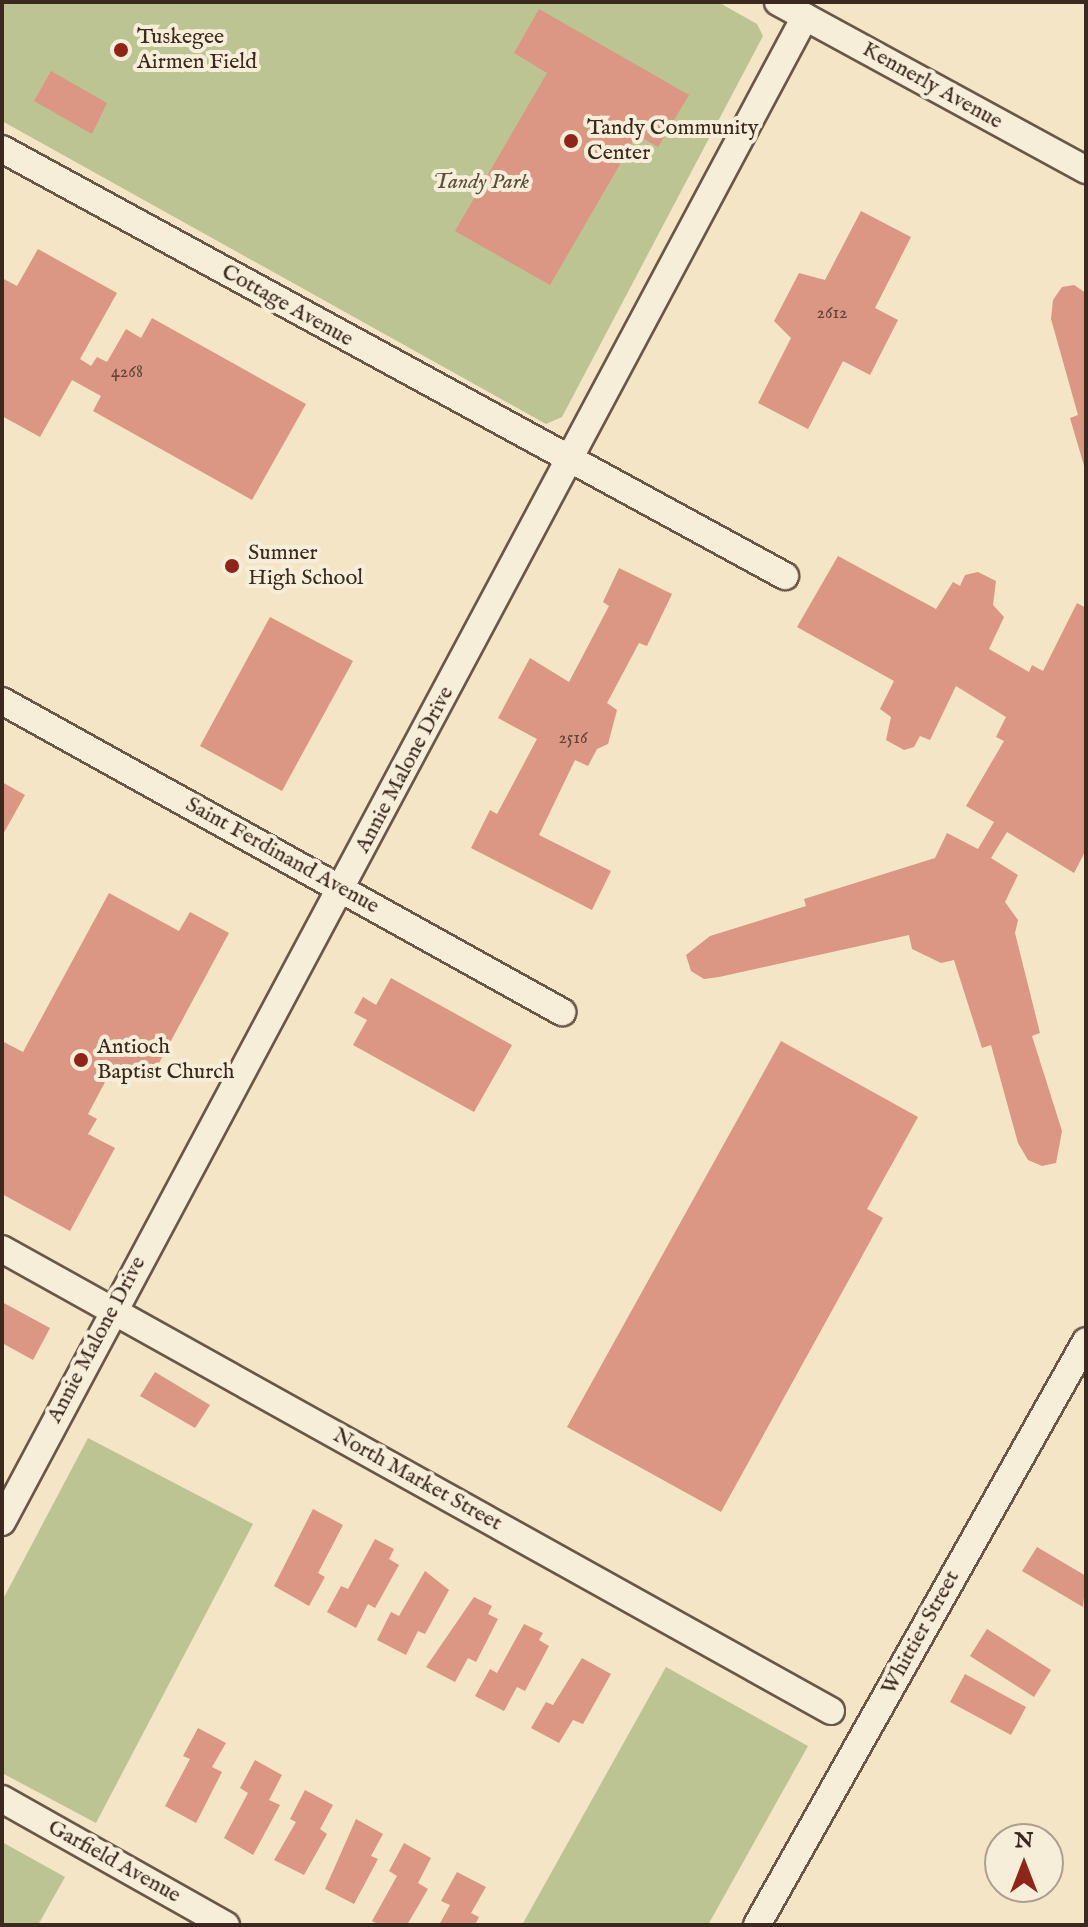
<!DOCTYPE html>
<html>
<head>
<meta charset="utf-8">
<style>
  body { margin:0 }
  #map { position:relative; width:1088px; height:1927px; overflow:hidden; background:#f3e5c5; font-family:"IM FELL English",serif }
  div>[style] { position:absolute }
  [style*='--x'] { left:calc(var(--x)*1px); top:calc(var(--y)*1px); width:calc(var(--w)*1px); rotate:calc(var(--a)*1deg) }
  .green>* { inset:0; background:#bdc493 }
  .building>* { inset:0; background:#db9684 }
  .roads { filter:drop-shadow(2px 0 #695748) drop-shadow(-2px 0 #695748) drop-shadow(0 2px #695748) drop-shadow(0 -2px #695748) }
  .minor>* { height:26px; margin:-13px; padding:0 13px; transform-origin:13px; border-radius:13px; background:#f7eed9 }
  .dots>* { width:22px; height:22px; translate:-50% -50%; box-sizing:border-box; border:4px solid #f7eed9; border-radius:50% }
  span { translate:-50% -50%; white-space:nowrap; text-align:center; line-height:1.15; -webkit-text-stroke:8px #f7eed9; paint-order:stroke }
  .number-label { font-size:18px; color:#634438 }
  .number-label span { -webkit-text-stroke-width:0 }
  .poi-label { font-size:22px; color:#3b281e }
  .left { translate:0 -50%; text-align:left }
  .street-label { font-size:22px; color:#3b281e }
  .park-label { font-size:22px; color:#5c4f3b; font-style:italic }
  .frame { position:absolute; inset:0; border:4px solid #3b281e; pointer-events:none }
  .north { position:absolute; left:984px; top:1823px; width:80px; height:80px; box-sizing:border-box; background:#f7eed9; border:2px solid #ac9f8e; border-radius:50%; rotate:0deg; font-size:22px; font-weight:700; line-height:32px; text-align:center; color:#3b281e }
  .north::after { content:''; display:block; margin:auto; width:28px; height:36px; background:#8f2418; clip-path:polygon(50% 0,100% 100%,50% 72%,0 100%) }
</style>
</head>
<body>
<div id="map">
  <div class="green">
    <div style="clip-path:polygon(2px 2px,718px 2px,757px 24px,763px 36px,562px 417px,546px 424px,2px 121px)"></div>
    <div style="clip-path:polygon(88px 1438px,253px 1524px,96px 1823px,2px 1773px,2px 1601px)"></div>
    <div style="clip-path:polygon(666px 1667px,808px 1746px,708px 1925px,522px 1925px)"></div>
    <div style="clip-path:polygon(2px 1842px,65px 1877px,38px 1925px,2px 1925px)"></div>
  </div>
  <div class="building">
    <div style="clip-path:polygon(539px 9px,689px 95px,658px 147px,637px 135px,550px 285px,455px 231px,547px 73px,514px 53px)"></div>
    <div style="clip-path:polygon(51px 71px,107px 103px,92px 134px,34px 101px)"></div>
    <div style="clip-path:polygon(861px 211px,911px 237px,875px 308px,898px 320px,870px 375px,843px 361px,808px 429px,758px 403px,791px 338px,774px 321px,799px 273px,825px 280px)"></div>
    <div style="clip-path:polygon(38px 249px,117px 293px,80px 359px,91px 366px,97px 357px,107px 362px,126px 329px,141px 338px,152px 318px,306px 404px,252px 500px,93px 411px,101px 396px,72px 380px,40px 437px,2px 416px,2px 278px,17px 286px)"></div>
    <div style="clip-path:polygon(1074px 285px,1086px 293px,1085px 469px,1070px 418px,1078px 415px,1051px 319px,1053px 300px,1062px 287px)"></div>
    <div style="clip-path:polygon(838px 556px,936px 609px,953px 582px,960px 586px,965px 575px,978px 572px,996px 581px,993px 605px,1004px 617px,989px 649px,1029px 672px,1032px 665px,1043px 671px,1077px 603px,1086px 608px,1086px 850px,1074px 873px,1007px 832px,991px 858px,1018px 875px,1005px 902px,1018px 920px,1015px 933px,1040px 1033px,1032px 1036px,1062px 1131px,1056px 1163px,1042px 1166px,1028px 1160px,1018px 1143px,991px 1045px,982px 1048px,954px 960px,941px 963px,912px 949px,909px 935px,719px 977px,704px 979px,691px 971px,686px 955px,710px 936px,806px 906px,804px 899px,935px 858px,947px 833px,978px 849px,994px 822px,966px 806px,1004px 741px,996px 737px,1006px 717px,956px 686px,930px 740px,920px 736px,914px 747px,904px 750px,886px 740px,891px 717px,880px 709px,894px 681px,797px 627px)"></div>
    <div style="clip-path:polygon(619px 568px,672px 594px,647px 646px,639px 643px,607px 703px,617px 710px,608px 744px,597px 749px,588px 766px,575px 760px,539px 835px,611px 871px,592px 910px,471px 848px,490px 810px,497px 814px,537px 739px,498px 718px,530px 658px,569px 682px,609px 606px,603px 602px)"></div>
    <div style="clip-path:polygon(270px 617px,353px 661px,282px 791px,200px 746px)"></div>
    <div style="clip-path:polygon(2px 782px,25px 795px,2px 836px)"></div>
    <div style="clip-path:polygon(109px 893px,179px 931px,190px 912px,229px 933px,152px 1076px,135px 1067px,129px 1078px,112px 1069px,88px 1114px,97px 1119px,88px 1134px,115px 1148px,70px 1231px,2px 1194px,2px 1041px,23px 1052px)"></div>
    <div style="clip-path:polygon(391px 978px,512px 1045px,474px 1112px,353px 1045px,367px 1020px,354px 1013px,363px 997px,376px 1005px)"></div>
    <div style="clip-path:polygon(781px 1041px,918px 1117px,867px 1209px,883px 1218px,721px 1512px,567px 1427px)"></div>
    <div style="clip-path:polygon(2px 1302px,50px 1328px,33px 1360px,2px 1343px)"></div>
    <div style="clip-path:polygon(155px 1372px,210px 1405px,195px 1428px,140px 1396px)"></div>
    <div style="clip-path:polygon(313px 1509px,343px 1525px,318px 1573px,325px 1577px,309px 1606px,274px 1586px)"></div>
    <div style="clip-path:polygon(375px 1539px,394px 1549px,389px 1559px,399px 1565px,375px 1608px,368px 1604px,356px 1628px,327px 1612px,341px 1586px,348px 1589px)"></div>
    <div style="clip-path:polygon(1037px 1547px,1086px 1576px,1083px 1607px,1022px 1571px)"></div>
    <div style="clip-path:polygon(425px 1571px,449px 1590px,425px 1634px,418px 1631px,406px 1655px,377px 1640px,391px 1612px,399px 1616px)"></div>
    <div style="clip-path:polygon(474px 1597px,492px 1606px,488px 1614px,498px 1619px,476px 1662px,468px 1658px,455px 1682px,426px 1667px)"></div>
    <div style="clip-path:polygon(524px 1624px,543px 1633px,539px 1640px,549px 1646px,525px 1691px,517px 1687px,504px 1711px,475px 1696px,490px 1669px,497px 1673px)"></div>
    <div style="clip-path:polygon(987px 1629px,1051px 1670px,1034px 1697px,970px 1656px)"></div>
    <div style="clip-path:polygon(582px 1658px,611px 1674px,583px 1724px,573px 1720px,559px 1743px,531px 1728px,546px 1702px,553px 1705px)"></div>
    <div style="clip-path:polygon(965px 1674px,1026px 1707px,1011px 1735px,950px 1702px)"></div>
    <div style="clip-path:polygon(198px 1728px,226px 1743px,212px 1767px,222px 1772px,196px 1823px,165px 1806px,190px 1759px,183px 1756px)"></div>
    <div style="clip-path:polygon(255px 1760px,282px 1775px,269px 1800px,280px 1805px,253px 1855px,224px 1838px,248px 1793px,240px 1788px)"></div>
    <div style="clip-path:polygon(305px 1790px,333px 1805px,320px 1829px,327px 1834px,304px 1875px,274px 1860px,296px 1822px,290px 1819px)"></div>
    <div style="clip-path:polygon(356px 1819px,383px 1834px,371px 1856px,378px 1859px,354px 1904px,325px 1889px)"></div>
    <div style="clip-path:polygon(404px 1843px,431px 1858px,418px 1883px,428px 1889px,407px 1925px,380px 1925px,372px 1921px,397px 1876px,389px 1871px)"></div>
    <div style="clip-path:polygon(457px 1872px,486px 1887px,471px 1913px,479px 1917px,475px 1925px,439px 1925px,450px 1905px,441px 1901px)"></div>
  </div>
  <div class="roads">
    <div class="minor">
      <div style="--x:778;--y:2;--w:351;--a:28.6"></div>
      <div style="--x:2;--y:149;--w:892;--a:28.61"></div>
      <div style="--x:2;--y:701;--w:641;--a:29.05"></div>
      <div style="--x:2;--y:1249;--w:949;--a:29.13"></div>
      <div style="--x:2;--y:1522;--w:1706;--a:-61.92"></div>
      <div style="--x:2;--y:1799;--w:257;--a:29.4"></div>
      <div style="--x:757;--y:1925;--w:670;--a:-60.6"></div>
    </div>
  </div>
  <div class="dots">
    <div style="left:121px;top:50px;background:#8f2418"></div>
    <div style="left:571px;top:141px;background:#8f2418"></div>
    <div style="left:232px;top:566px;background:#8f2418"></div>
    <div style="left:81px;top:1060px;background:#8f2418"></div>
  </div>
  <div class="number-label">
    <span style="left:832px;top:314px">2612</span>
    <span style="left:127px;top:373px">4268</span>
    <span style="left:573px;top:739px">2516</span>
  </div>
  <div class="poi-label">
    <span class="left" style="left:137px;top:50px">Tuskegee<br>Airmen Field</span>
    <span class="left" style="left:587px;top:141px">Tandy Community<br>Center</span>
    <span class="left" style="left:248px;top:566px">Sumner<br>High School</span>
    <span class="left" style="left:97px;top:1060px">Antioch<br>Baptist Church</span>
  </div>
  <div class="street-label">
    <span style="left:932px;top:86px;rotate:29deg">Kennerly Avenue</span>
    <span style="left:287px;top:306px;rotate:29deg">Cottage Avenue</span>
    <span style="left:405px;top:770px;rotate:-62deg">Annie Malone Drive</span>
    <span style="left:282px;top:856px;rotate:29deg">Saint Ferdinand Avenue</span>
    <span style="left:97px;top:1340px;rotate:-62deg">Annie Malone Drive</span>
    <span style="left:417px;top:1480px;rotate:29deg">North Market Street</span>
    <span style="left:921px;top:1633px;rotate:-61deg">Whittier Street</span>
    <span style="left:114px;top:1862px;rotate:29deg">Garfield Avenue</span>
  </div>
  <div class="park-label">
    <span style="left:481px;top:183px">Tandy Park</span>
  </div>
  <div class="frame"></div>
  <div class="north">N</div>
</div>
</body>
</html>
